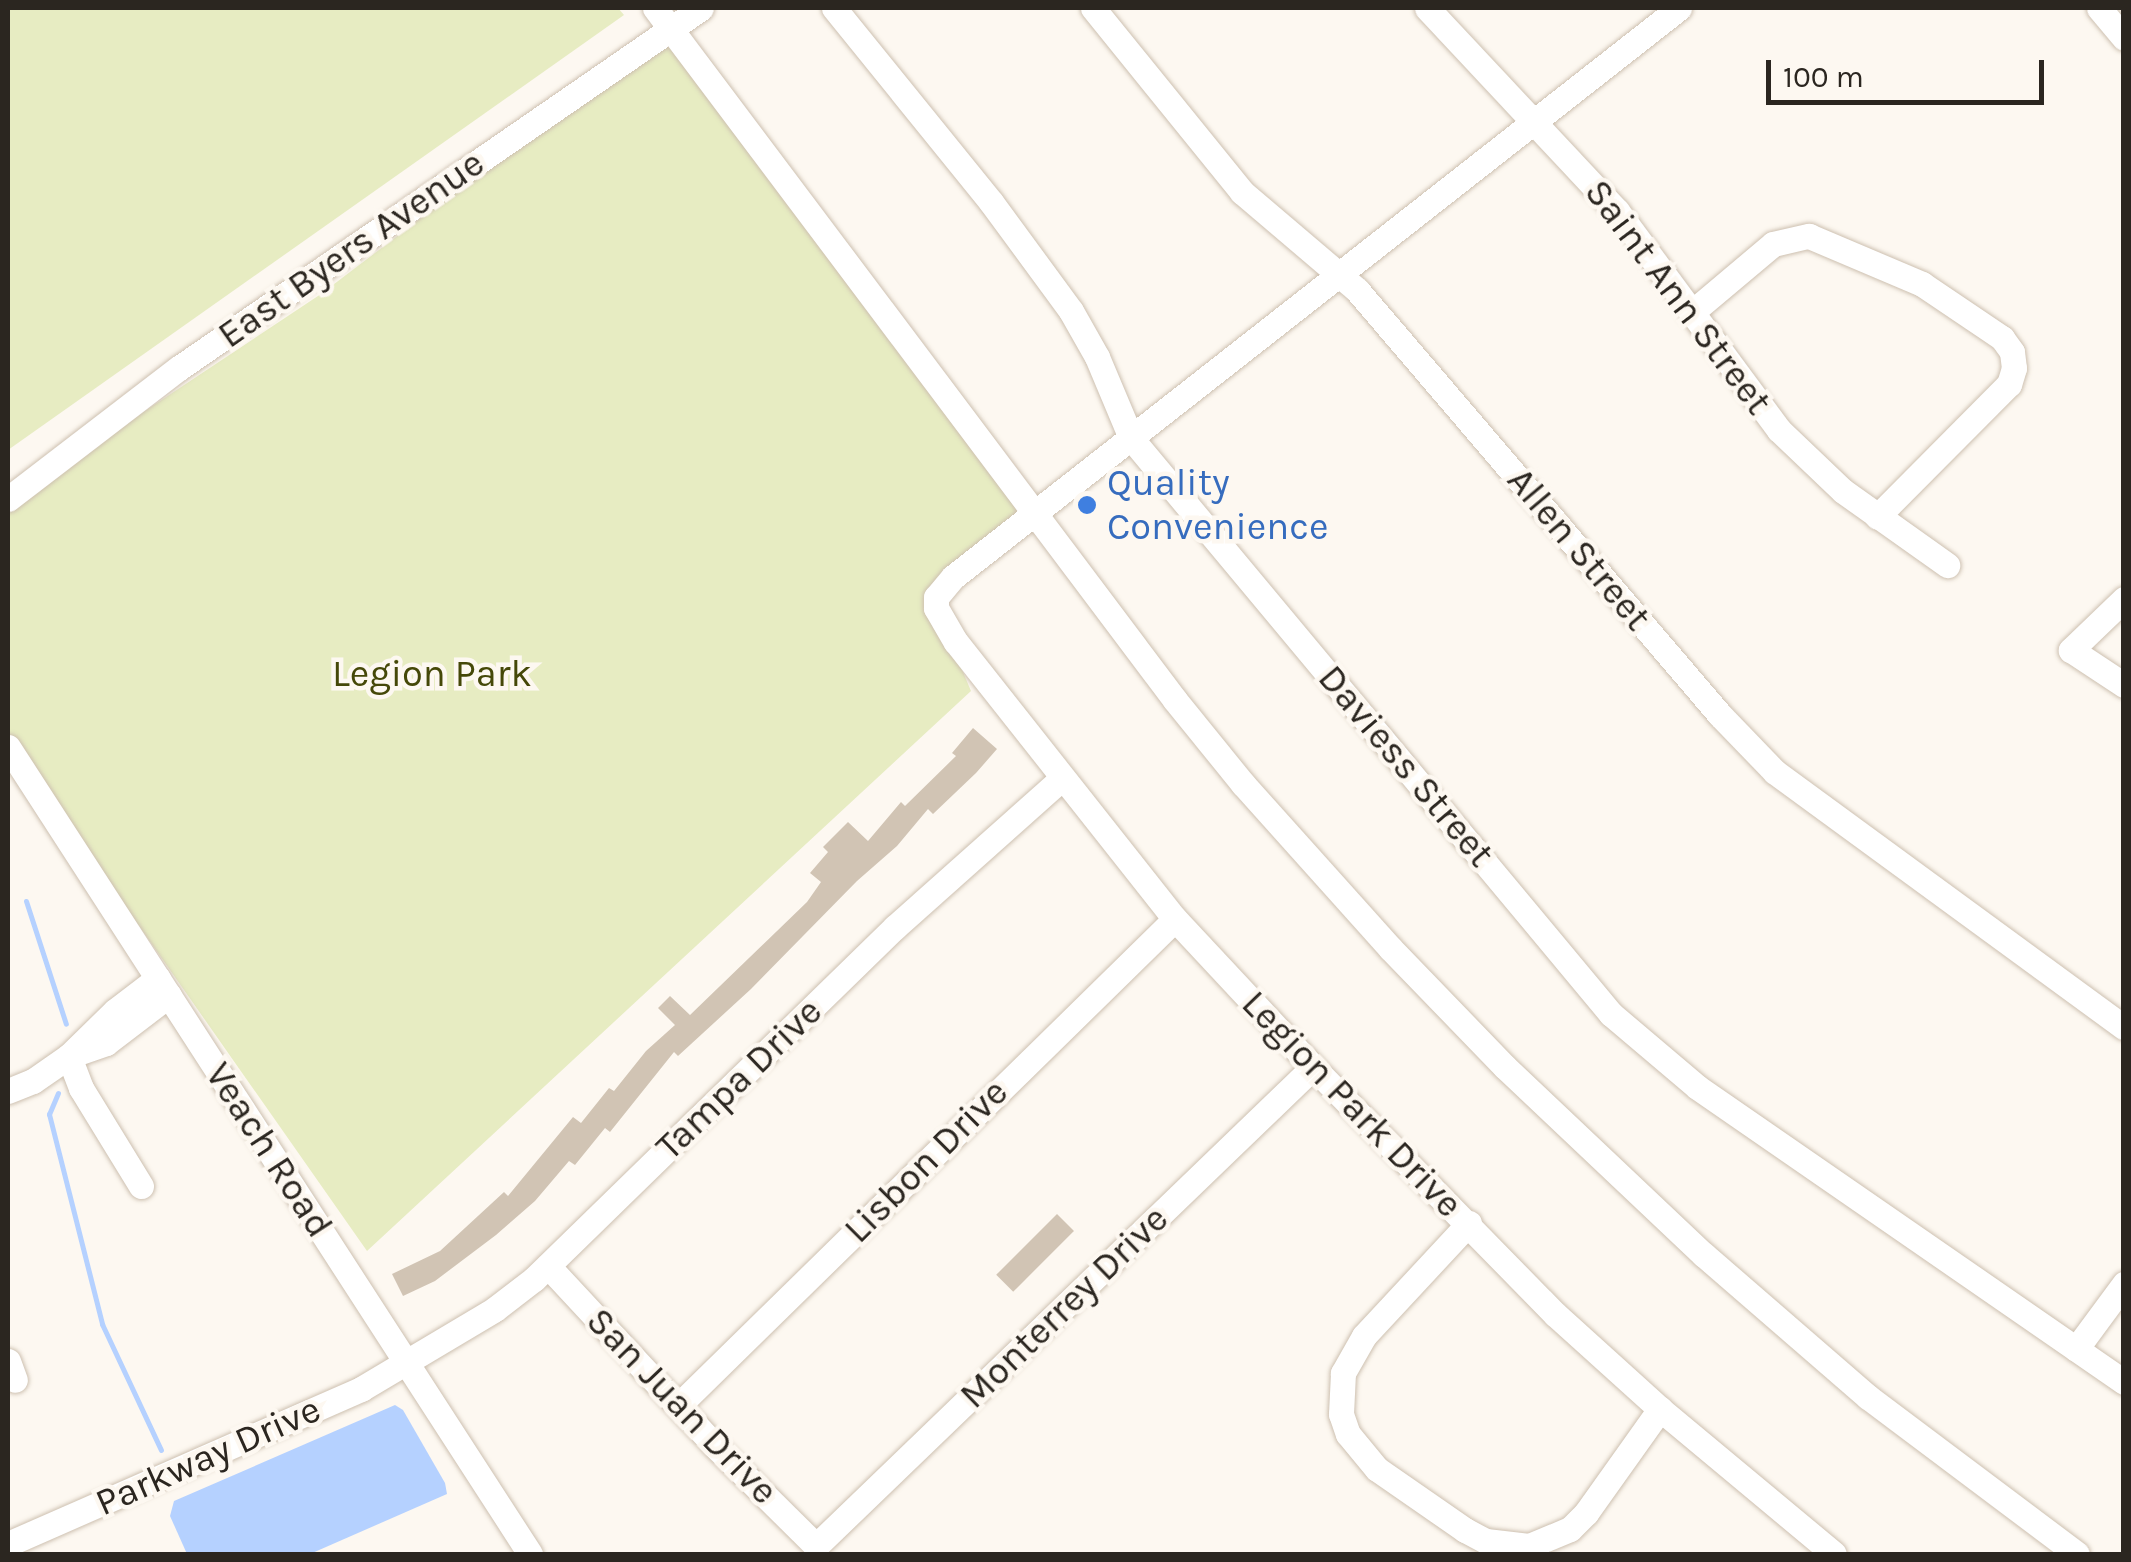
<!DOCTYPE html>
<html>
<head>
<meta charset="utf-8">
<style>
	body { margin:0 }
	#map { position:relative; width:2131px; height:1562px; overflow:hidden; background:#fdf8f1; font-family:Karla,sans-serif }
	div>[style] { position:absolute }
	.green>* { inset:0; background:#e7ecc2 }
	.water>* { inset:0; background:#b5d1ff }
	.stream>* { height:5px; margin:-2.5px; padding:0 2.5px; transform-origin:2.5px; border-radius:2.5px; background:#b5d1ff }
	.building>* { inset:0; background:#d1c4b4; transform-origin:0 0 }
	.roads { filter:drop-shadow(0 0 2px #cdc0b0) drop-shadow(0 0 2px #cdc0b0) }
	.minor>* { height:25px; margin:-12.5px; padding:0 12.5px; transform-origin:12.5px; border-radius:12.5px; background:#fff }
	.dots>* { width:28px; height:28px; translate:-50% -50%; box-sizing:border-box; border:5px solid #fdf8f1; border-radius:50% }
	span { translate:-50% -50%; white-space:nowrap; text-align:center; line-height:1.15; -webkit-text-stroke:9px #fdf8f1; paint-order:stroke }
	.street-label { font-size:38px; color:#2b2620 }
	.shop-label { font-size:38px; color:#366cbe }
	.left { translate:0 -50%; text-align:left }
	.park-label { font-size:38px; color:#454808 }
	.frame { position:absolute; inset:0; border:10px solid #2b2620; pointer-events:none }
	.scale { position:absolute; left:1766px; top:60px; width:278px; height:45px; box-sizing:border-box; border:5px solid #2b2620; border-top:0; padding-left:12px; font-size:30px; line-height:35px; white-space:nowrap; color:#2b2620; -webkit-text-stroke:8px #fdf8f1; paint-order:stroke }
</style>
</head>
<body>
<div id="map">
	<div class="green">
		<i style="clip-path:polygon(8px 8px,618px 8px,624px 15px,8px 450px)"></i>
		<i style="clip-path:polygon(671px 28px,1037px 514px,936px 608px,971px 691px,367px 1251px,8px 739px,8px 502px,321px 294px)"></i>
	</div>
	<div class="water">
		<i style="clip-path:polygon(395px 1405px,403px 1410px,445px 1483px,447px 1494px,310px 1554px,187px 1554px,170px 1516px,174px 1501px)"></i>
	</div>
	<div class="stream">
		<i style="left:26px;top:901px;width:129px;rotate:72deg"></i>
		<i style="left:58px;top:1093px;width:23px;rotate:113deg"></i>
		<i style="left:49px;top:1114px;width:217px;rotate:75.8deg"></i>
		<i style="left:102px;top:1324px;width:139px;rotate:64.9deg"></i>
	</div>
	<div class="building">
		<i style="clip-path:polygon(973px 728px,997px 749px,976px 773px,933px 814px,928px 809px,897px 846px,857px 881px,751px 989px,678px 1056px,674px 1052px,610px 1132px,605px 1128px,575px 1165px,569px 1161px,535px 1201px,496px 1235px,435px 1281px,403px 1296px,392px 1274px,440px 1251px,504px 1192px,508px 1196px,573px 1117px,581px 1123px,609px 1088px,614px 1091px,646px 1051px,675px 1025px,658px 1008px,670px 996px,690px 1015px,807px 902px,821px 882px,810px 873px,828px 852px,823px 847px,848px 822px,868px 841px,901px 802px,905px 806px,956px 756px,952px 753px)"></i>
		<i style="left:1057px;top:1214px;width:24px;height:86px;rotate:45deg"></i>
	</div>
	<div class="roads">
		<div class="minor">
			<i style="left:655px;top:8px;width:866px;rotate:53.08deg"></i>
			<i style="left:1175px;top:700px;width:108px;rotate:51deg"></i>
			<i style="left:1243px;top:784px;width:220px;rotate:48.1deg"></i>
			<i style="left:1390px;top:948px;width:165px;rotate:46deg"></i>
			<i style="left:1505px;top:1067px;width:274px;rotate:43.4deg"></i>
			<i style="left:1704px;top:1255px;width:217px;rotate:40.9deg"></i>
			<i style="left:1868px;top:1397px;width:261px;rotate:36.9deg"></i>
			<i style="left:834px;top:8px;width:250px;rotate:51deg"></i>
			<i style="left:991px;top:202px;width:135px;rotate:53.7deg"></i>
			<i style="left:1071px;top:311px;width:53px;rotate:60.5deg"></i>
			<i style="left:1097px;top:357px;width:88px;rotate:67.2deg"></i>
			<i style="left:1131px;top:438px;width:750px;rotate:50.19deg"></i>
			<i style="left:1611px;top:1014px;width:113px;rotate:40.3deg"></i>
			<i style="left:1697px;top:1087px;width:519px;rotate:34.64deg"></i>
			<i style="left:1093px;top:8px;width:237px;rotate:51deg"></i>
			<i style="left:1242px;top:192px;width:151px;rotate:40.4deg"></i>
			<i style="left:1357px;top:290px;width:559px;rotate:49.5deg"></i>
			<i style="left:1720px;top:715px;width:79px;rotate:46deg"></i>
			<i style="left:1775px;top:772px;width:432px;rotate:36.2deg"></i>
			<i style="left:1427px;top:8px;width:278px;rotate:46.9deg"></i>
			<i style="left:1617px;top:211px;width:272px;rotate:53.5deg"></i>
			<i style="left:1779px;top:430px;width:88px;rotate:43.6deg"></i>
			<i style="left:1843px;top:491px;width:128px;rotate:35.4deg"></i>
			<i style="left:1679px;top:8px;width:922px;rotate:141.91deg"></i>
			<i style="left:953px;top:577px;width:26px;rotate:130deg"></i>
			<i style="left:936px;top:597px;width:11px;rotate:90deg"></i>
			<i style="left:936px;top:608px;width:39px;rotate:60deg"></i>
			<i style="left:956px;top:642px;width:353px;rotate:51.7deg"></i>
			<i style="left:1175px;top:919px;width:202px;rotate:47deg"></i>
			<i style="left:1313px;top:1067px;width:347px;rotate:45.6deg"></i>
			<i style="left:1556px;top:1315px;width:140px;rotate:42.1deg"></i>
			<i style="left:1660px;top:1409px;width:226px;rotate:39.8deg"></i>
			<i style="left:2099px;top:8px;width:39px;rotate:50deg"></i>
			<i style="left:1691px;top:313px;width:107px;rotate:-40.1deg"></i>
			<i style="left:1773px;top:244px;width:37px;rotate:-13deg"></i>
			<i style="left:1809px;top:236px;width:123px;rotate:23deg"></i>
			<i style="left:1922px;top:284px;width:97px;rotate:34deg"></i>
			<i style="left:2002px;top:338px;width:17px;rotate:54deg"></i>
			<i style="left:2012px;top:352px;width:16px;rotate:83deg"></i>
			<i style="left:2014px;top:368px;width:17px;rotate:107deg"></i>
			<i style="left:2009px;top:384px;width:187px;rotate:134.8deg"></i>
			<i style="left:8px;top:499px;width:215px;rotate:-37.5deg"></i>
			<i style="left:179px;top:368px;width:634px;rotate:-34.59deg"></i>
			<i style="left:2124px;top:599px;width:74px;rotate:136.1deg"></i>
			<i style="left:2071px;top:650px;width:64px;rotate:33.4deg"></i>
			<i style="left:8px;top:747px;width:961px;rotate:57.1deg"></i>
			<i style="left:8px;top:1091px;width:27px;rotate:-22deg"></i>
			<i style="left:33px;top:1081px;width:44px;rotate:-34.8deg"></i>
			<i style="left:69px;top:1056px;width:64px;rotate:-44.4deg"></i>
			<i style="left:115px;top:1011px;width:54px;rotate:-37.5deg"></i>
			<i style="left:141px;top:1186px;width:115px;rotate:-121.5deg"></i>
			<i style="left:81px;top:1088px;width:34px;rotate:-111deg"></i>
			<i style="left:69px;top:1056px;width:39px;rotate:-19deg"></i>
			<i style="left:106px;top:1043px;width:79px;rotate:-37.3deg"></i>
			<i style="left:1469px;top:1223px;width:154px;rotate:132.9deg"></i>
			<i style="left:1364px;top:1336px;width:43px;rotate:119.6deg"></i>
			<i style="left:1343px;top:1373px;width:41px;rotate:92.8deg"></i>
			<i style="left:1341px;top:1414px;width:21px;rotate:71deg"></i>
			<i style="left:1348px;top:1434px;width:45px;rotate:50.4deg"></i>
			<i style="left:1377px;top:1469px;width:107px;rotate:34.7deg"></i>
			<i style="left:1465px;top:1530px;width:24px;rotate:28deg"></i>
			<i style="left:1486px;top:1541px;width:43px;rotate:6.6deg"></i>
			<i style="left:1529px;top:1546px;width:44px;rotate:-22.5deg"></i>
			<i style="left:1570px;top:1529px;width:23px;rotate:-45deg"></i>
			<i style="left:1586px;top:1513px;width:128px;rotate:-54.6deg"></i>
			<i style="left:548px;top:1266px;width:246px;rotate:47.1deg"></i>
			<i style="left:715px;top:1446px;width:142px;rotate:44.7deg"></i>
			<i style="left:816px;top:1546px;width:690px;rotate:-43.94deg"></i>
			<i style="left:2076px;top:1349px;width:81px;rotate:-53.6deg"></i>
			<i style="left:8px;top:1361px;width:20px;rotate:70deg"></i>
			<i style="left:679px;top:1405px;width:694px;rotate:-44.42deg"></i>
			<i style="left:8px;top:1544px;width:386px;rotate:-23.7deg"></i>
			<i style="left:361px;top:1389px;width:156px;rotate:-30.8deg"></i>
			<i style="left:495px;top:1309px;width:49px;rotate:-37.6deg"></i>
			<i style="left:534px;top:1279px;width:504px;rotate:-44.28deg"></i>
			<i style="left:895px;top:927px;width:222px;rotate:-41.7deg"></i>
		</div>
	</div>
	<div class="dots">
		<i style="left:1087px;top:505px;background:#3f7fe0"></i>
	</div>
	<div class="street-label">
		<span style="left:351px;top:249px;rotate:-35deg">East Byers Avenue</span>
		<span style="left:1678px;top:297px;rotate:53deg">Saint Ann Street</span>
		<span style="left:1579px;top:549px;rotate:50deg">Allen Street</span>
		<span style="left:1406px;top:766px;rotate:50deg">Daviess Street</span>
		<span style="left:739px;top:1079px;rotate:-44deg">Tampa Drive</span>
		<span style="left:1352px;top:1104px;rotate:46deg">Legion Park Drive</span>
		<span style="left:269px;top:1150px;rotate:57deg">Veach Road</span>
		<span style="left:926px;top:1161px;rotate:-45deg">Lisbon Drive</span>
		<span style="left:1064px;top:1307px;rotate:-44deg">Monterrey Drive</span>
		<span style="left:682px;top:1406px;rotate:46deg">San Juan Drive</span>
		<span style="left:208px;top:1456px;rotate:-24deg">Parkway Drive</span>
	</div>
	<div class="shop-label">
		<span class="left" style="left:1107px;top:505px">Quality<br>Convenience</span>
	</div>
	<div class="park-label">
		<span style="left:432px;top:674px">Legion Park</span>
	</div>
	<div class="frame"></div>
	<div class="scale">100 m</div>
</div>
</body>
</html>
